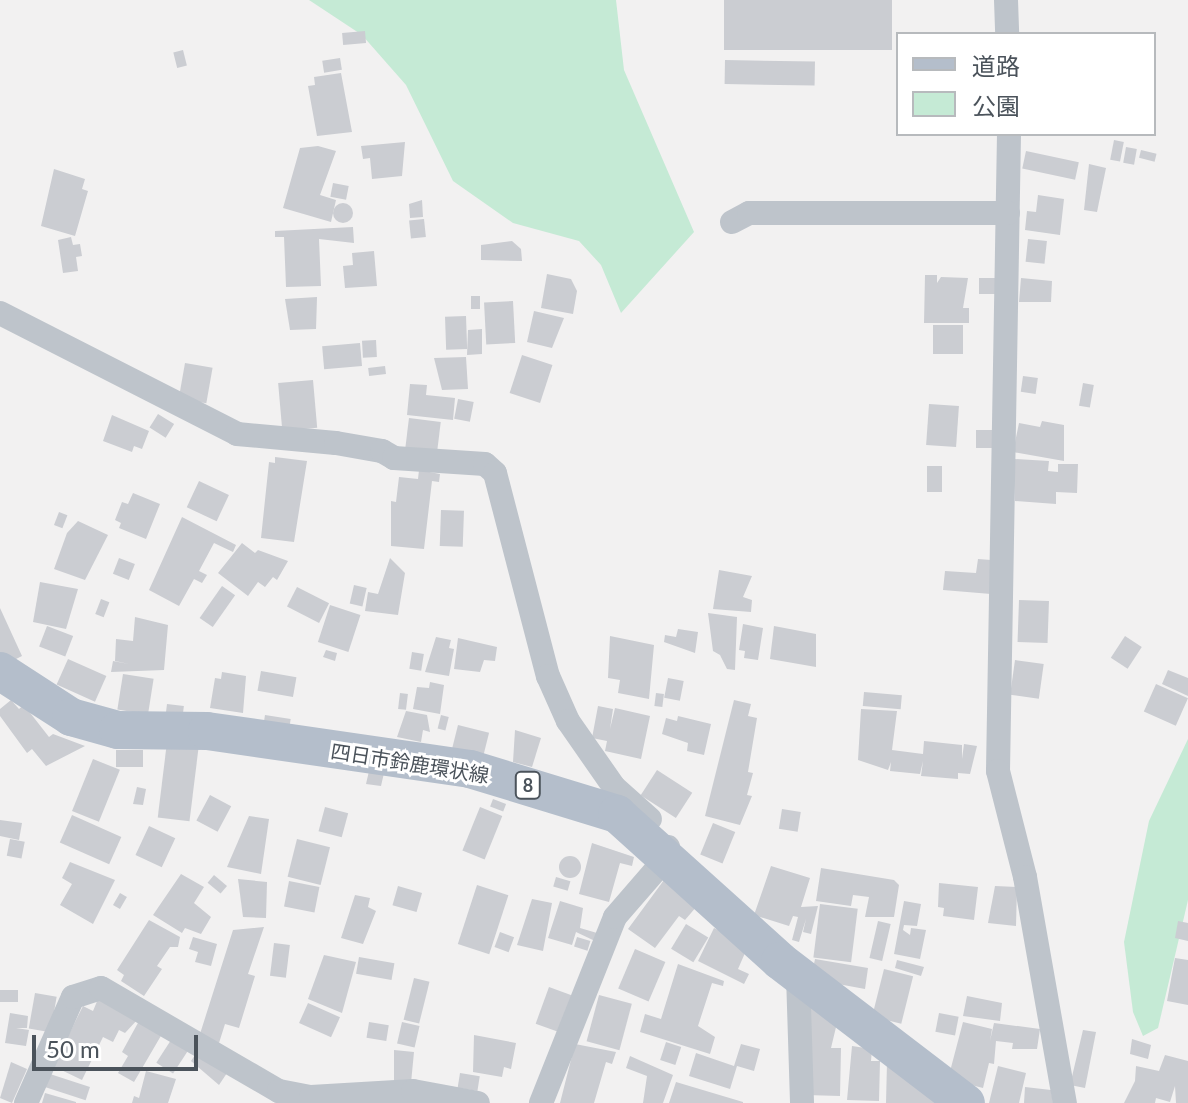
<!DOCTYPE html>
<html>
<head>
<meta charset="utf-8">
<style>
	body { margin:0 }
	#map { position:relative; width:1188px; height:1103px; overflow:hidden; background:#f2f1f1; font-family:Lato,"Noto Sans JP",sans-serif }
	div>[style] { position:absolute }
	.green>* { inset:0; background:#c5ead5 }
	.building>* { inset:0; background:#cbcdd2; transform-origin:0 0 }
	.round { border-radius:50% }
	.minor>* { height:24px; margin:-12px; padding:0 12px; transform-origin:12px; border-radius:12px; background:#bec4cb }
	.primary>* { height:38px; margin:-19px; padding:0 19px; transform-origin:19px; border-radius:19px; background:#b4becb }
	span { translate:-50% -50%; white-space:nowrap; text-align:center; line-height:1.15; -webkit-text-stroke:6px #fff; paint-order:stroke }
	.shield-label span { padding:2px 6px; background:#fff; border:2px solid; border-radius:6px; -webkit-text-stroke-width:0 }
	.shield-label { font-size:18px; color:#4b535b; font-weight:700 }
	.street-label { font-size:20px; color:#4b535b }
	.legend { position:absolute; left:896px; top:32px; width:260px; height:104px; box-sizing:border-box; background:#fff; border:2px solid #b7babd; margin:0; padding:10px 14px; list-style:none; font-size:24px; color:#4b535b }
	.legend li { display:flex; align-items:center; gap:16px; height:40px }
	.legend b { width:40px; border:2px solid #b7babd }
	.scale { position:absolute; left:32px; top:1035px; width:166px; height:36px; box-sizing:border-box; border:4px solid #4b535b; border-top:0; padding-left:10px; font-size:24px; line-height:28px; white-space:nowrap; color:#4b535b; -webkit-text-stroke:6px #fff; paint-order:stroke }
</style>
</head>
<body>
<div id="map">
	<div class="green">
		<i style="clip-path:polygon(309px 0,616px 0,624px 70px,694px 232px,621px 313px,601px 265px,579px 241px,513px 223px,453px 181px,406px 85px,362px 35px)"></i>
		<i style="clip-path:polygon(1188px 739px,1188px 900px,1158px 1028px,1143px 1036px,1133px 1012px,1124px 942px,1149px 821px)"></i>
	</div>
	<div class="building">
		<i style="left:724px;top:0;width:168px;height:50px"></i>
		<i style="left:365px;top:31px;width:12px;height:23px;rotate:85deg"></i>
		<i style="left:183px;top:50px;width:16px;height:10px;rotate:76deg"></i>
		<i style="left:340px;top:58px;width:12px;height:18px;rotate:81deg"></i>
		<i style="left:725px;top:60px;width:90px;height:24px;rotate:1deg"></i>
		<i style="clip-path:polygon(341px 73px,352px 132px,317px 136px,308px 86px,315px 85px,314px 77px)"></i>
		<i style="left:1114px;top:140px;width:10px;height:20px;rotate:11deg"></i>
		<i style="clip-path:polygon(405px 142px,402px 176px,372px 179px,370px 158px,363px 159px,361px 146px)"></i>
		<i style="clip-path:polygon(318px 146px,336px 151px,320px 195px,336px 200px,331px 222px,283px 208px,300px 148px)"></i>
		<i style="left:1126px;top:147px;width:11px;height:16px;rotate:10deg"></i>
		<i style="left:1141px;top:150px;width:16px;height:8px;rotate:14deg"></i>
		<i style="left:1026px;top:151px;width:54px;height:18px;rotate:12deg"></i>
		<i style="clip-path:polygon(1089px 164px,1106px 168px,1097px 212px,1084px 210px)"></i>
		<i style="clip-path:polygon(54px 169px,85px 179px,82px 189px,88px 191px,75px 236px,41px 226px)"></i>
		<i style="left:333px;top:183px;width:16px;height:14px;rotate:11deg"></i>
		<i style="clip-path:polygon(1038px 195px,1064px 199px,1060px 235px,1025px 230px,1027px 211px,1036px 212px)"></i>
		<i style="clip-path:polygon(422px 200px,423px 217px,410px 218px,409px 204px)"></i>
		<i class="round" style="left:333px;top:203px;width:20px;height:20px"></i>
		<i style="left:424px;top:219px;width:18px;height:15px;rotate:84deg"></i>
		<i style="clip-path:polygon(353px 227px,354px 243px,319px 239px,321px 286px,286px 287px,284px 237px,275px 237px,275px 231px)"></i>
		<i style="clip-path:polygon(71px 237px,73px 245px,80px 244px,82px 256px,76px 257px,78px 271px,63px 273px,58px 240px)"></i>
		<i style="left:1028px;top:239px;width:19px;height:23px;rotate:6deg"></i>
		<i style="clip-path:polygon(512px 241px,521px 249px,522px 261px,481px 260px,481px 245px)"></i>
		<i style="clip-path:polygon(374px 251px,377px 286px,345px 288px,343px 266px,353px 265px,352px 253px)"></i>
		<i style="clip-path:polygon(547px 274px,571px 279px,577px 291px,573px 314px,541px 308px)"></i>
		<i style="clip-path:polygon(925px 275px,937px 275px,937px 283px,941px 277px,968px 278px,963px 308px,969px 308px,969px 323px,924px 323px)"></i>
		<i style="left:979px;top:278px;width:17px;height:16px"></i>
		<i style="clip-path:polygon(1021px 278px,1052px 281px,1051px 302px,1019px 302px)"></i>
		<i style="left:471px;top:296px;width:9px;height:13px"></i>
		<i style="clip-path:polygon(317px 297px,316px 329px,290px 330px,285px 299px)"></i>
		<i style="left:513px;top:301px;width:42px;height:29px;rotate:87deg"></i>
		<i style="clip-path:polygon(534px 311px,564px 318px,552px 348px,527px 342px)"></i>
		<i style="left:466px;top:316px;width:33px;height:21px;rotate:88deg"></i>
		<i style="left:933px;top:325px;width:30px;height:29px"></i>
		<i style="clip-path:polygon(482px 329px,482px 354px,467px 355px,468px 330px)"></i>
		<i style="left:376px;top:340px;width:17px;height:14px;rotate:87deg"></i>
		<i style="left:360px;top:343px;width:23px;height:38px;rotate:85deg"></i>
		<i style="left:522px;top:355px;width:32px;height:40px;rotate:18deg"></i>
		<i style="clip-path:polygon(466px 357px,468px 389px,442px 390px,434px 358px)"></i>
		<i style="left:185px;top:363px;width:28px;height:36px;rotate:10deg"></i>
		<i style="left:385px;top:366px;width:8px;height:17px;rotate:83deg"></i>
		<i style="left:1023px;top:376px;width:15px;height:16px;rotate:8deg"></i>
		<i style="left:313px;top:380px;width:48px;height:35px;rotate:85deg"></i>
		<i style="left:1083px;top:383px;width:11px;height:23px;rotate:10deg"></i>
		<i style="clip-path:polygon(410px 384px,427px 385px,426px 395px,455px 398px,453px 420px,407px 415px)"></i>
		<i style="left:458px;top:399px;width:16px;height:20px;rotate:11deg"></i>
		<i style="left:929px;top:404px;width:30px;height:41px;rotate:4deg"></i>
		<i style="left:158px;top:414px;width:19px;height:16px;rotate:32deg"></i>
		<i style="clip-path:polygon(112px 415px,149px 431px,142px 449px,134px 446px,132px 452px,103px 441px)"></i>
		<i style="left:409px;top:418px;width:32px;height:31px;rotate:7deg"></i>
		<i style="clip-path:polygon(1042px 421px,1064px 425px,1064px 461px,1013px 452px,1019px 423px,1040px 427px)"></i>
		<i style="left:976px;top:430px;width:18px;height:18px"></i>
		<i style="clip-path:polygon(275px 457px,307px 461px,294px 542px,261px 538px,269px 462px,275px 463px)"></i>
		<i style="clip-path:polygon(1014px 459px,1049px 461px,1048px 471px,1058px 472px,1058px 464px,1078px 464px,1077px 493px,1056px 492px,1056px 504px,1015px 501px)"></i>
		<i style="left:927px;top:466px;width:15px;height:26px"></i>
		<i style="clip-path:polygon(419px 470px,440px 474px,439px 482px,432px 481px,424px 549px,391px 546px,391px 501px,396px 502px,399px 477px,418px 479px)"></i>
		<i style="left:199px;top:481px;width:33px;height:29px;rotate:25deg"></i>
		<i style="clip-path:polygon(133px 493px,160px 504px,146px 539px,119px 528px,121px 523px,115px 520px,122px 502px,128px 504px)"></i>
		<i style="left:441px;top:510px;width:23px;height:36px;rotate:2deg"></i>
		<i style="left:59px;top:512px;width:9px;height:14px;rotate:21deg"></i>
		<i style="clip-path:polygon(182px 517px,236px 545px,233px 552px,214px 543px,199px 571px,207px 575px,202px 583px,194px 579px,179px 606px,149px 590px)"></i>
		<i style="clip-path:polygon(78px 521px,108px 535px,85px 580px,54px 569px,67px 533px)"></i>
		<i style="clip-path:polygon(242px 543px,255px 553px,258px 550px,288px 561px,277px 580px,273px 577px,265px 587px,258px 582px,248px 596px,218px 573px)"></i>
		<i style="left:119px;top:558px;width:17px;height:17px;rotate:21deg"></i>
		<i style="clip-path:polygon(390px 558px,405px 573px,398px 615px,365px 611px,368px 592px,378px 594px)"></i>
		<i style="clip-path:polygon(978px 559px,991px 560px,991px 594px,943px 590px,945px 571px,976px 573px)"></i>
		<i style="clip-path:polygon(719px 570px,752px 576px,743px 597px,752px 600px,751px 612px,713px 609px)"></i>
		<i style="clip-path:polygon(40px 582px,78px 589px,66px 629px,33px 622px)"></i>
		<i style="left:354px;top:585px;width:13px;height:19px;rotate:13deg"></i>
		<i style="left:222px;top:586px;width:16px;height:39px;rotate:35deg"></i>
		<i style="left:297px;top:587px;width:36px;height:22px;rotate:27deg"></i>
		<i style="left:101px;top:599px;width:9px;height:16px;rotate:21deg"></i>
		<i style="left:1019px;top:600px;width:30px;height:42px;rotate:2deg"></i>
		<i style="left:330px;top:605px;width:32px;height:39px;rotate:18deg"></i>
		<i style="clip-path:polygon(0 608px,22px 656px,10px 662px,0 654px)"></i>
		<i style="clip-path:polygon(708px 613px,737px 617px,735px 670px,727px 669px,720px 655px,713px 651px)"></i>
		<i style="clip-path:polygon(135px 617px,168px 625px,164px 670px,111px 672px,113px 661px,129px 664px,115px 661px,116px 639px,133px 641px)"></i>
		<i style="clip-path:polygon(743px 624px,763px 628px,758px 660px,744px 658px,745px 651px,739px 650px)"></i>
		<i style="left:47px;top:626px;width:28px;height:22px;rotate:21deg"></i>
		<i style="clip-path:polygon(774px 626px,816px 634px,816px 667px,770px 659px)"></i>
		<i style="clip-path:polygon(678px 629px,698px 632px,695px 653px,664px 642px,665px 635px,676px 637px)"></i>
		<i style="clip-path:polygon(610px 636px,654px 645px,649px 699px,618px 693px,620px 680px,608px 678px)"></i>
		<i style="left:1125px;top:636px;width:20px;height:26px;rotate:33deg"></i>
		<i style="clip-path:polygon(436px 637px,451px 640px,449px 648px,454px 649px,449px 676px,425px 672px)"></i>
		<i style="clip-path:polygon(458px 638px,497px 647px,495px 661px,484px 660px,480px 672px,454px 669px)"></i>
		<i style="clip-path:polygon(326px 650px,337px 653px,335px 661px,323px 657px)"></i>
		<i style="left:412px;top:652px;width:12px;height:17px;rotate:9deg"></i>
		<i style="left:68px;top:659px;width:42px;height:28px;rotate:24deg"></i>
		<i style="left:1015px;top:660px;width:29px;height:35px;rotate:8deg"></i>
		<i style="clip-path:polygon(1168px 670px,1188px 678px,1188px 696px,1162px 684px)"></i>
		<i style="left:261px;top:671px;width:36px;height:20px;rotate:10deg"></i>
		<i style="clip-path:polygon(222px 672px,246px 676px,243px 713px,210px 708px,215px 678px,221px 679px)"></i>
		<i style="left:123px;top:674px;width:31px;height:36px;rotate:9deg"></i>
		<i style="left:668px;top:678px;width:16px;height:20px;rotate:11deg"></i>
		<i style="clip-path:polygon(430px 682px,444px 685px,440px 714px,413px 709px,417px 687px,429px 688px)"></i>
		<i style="left:1156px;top:684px;width:35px;height:30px;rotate:24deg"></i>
		<i style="left:864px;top:692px;width:38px;height:14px;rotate:5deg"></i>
		<i style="left:400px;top:693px;width:8px;height:16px;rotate:7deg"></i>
		<i style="left:656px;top:693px;width:8px;height:13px;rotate:7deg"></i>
		<i style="clip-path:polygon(11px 700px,19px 709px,24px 705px,49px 737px,53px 734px,85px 746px,46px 766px,32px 749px,27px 753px,0 716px,0 709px)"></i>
		<i style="clip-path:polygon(734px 700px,751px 704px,748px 716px,757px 718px,748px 772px,753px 773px,747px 795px,752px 796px,740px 825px,705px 816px)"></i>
		<i style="left:167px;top:704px;width:17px;height:11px;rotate:7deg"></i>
		<i style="clip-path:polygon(598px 706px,613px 709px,610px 729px,615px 708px,650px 716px,641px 759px,605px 751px,607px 741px,592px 738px)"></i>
		<i style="clip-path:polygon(861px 709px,897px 711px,892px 750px,923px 754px,924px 741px,962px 745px,962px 759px,964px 744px,977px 746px,970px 774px,958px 773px,958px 779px,921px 776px,923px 761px,920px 774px,890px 771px,891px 762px,888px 770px,858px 760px)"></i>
		<i style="clip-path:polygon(406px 711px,427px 715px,430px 732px,423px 730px,421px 742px,397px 737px)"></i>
		<i style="left:265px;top:715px;width:26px;height:14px;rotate:9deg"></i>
		<i style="left:441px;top:715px;width:8px;height:14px;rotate:14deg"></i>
		<i style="clip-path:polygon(678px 716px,711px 724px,704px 755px,687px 751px,688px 743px,662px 734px,666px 718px,677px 721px)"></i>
		<i style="left:458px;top:725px;width:32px;height:29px;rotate:14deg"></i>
		<i style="clip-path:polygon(515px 730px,541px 738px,532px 767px,513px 762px)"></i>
		<i style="left:167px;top:742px;width:32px;height:76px;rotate:7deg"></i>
		<i style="left:116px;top:750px;width:27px;height:17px"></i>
		<i style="left:93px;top:759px;width:29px;height:56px;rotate:22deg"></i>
		<i style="left:657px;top:770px;width:42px;height:30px;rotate:33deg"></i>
		<i style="clip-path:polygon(369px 771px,384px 773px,381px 786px,366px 784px)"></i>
		<i style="clip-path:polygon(137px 787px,146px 789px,143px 805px,133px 804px)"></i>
		<i style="left:210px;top:795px;width:24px;height:29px;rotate:28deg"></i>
		<i style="left:493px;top:799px;width:14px;height:8px;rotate:21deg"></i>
		<i style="left:325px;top:807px;width:24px;height:25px;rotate:15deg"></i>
		<i style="left:480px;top:807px;width:24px;height:47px;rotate:22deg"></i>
		<i style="left:782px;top:809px;width:19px;height:20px;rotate:9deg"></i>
		<i style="left:72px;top:815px;width:54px;height:30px;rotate:24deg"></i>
		<i style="clip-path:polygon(249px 816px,269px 819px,261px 874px,227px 867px)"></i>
		<i style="clip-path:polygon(0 820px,22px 823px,19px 840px,0 836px)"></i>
		<i style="left:713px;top:823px;width:24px;height:34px;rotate:22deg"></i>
		<i style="left:149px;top:826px;width:29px;height:32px;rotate:25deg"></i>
		<i style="left:10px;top:839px;width:15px;height:17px;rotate:11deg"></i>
		<i style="left:297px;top:839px;width:34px;height:39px;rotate:14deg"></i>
		<i style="clip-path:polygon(592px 843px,634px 857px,632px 866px,620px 863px,609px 902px,579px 894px)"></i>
		<i class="round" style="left:559px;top:856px;width:22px;height:22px"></i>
		<i style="clip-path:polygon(70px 862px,115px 880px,93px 924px,60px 905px,72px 884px,62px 878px)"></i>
		<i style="clip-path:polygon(771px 866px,810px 878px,801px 907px,818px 906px,811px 934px,803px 932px,806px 919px,799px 942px,792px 940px,798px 917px,793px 916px,789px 926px,754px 915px)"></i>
		<i style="clip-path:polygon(821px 868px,894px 880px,899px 885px,894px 917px,865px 917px,869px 897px,853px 895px,851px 906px,816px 901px)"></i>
		<i style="clip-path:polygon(181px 874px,204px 887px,194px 903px,211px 917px,201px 934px,185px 928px,182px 933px,153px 915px)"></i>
		<i style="left:214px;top:875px;width:17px;height:10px;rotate:40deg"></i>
		<i style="left:556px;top:877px;width:15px;height:10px;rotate:16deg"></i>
		<i style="clip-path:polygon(238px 879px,267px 882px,266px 918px,243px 917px)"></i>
		<i style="clip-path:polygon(664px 880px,697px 906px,685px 920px,679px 916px,655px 948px,628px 929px)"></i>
		<i style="left:289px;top:881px;width:31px;height:26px;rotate:11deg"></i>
		<i style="clip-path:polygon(939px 883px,978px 887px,974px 920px,943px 916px,944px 908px,938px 907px)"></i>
		<i style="left:477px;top:885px;width:33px;height:62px;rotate:18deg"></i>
		<i style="left:398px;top:886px;width:25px;height:20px;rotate:16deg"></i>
		<i style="clip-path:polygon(995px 886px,1017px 887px,1016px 926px,988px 923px)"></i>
		<i style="left:120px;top:893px;width:8px;height:14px;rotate:30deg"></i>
		<i style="clip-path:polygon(355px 895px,370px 898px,368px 907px,376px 911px,363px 944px,341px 938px)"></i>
		<i style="clip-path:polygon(532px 899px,552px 903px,543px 951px,517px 945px)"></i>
		<i style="clip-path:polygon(560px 901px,583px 908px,580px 928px,597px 933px,595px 941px,576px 932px,572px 945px,548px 938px)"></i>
		<i style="clip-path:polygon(904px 901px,921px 904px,917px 926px,904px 925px,903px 930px,910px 935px,911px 928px,926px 930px,920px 959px,894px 954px)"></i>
		<i style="left:820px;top:904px;width:38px;height:54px;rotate:7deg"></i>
		<i style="clip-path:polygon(149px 920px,180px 937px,178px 947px,170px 947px,157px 966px,162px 969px,144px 996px,121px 981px,124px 975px,117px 970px)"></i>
		<i style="left:878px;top:921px;width:13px;height:38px;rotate:13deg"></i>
		<i style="clip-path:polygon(1178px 921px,1188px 923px,1188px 941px,1175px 938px)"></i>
		<i style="left:686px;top:924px;width:26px;height:29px;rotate:31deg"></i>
		<i style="clip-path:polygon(264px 927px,248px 974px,255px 976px,239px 1028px,225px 1024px,219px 1043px,199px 1037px,233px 930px)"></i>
		<i style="clip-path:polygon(714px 928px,743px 942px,745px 953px,738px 969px,749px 974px,744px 984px,698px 961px)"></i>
		<i style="left:500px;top:932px;width:15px;height:16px;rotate:20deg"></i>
		<i style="clip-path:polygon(193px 937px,217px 944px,211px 966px,195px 962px,198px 952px,189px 949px)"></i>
		<i style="left:577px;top:937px;width:14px;height:10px;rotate:17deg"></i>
		<i style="left:274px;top:943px;width:16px;height:33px;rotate:7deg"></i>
		<i style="left:635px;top:949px;width:33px;height:43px;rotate:23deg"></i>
		<i style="clip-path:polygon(324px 955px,356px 962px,342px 1013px,308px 999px)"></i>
		<i style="left:359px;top:957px;width:36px;height:17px;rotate:10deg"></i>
		<i style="clip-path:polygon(1175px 958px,1188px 960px,1188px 1005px,1167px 1001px)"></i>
		<i style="clip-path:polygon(815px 959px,868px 968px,865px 989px,822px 981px,812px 974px)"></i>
		<i style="clip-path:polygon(897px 960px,924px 967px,921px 976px,895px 968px)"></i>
		<i style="clip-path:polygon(678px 964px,724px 981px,723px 986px,712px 983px,698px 1026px,715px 1037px,710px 1054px,640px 1032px,645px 1014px,661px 1019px)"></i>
		<i style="left:884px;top:969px;width:30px;height:49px;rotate:14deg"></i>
		<i style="left:414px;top:978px;width:16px;height:43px;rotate:14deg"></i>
		<i style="left:549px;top:987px;width:29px;height:39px;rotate:20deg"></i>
		<i style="left:0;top:990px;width:18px;height:12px"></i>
		<i style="left:35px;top:993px;width:22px;height:36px;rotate:10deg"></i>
		<i style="left:599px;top:995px;width:34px;height:48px;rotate:15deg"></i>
		<i style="clip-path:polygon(802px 996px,837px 1023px,831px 1048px,841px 1048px,840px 1096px,806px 1095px)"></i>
		<i style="clip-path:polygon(967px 996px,1002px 1003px,1000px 1021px,963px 1016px)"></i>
		<i style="clip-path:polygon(98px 999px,138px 1019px,125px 1033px,119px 1030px,113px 1042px,103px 1037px,82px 1080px,53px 1066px,83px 1006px,93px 1011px)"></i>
		<i style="left:308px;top:1003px;width:35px;height:22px;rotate:24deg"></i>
		<i style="clip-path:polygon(10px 1013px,28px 1016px,27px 1028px,16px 1028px,29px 1030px,26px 1046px,5px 1043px)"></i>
		<i style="left:939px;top:1013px;width:20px;height:19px;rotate:11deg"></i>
		<i style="clip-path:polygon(139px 1021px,162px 1034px,134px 1082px,118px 1073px,128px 1056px,122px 1052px)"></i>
		<i style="left:369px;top:1022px;width:20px;height:16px;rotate:9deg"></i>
		<i style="left:402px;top:1022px;width:18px;height:22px;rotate:13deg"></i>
		<i style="clip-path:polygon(963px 1022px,992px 1029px,990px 1041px,994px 1023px,1040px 1029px,1037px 1049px,1012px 1049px,1013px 1043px,996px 1041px,994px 1064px,989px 1063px,983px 1088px,948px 1079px)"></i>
		<i style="clip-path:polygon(1083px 1030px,1096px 1032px,1085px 1088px,1070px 1085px)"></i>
		<i style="clip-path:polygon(474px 1035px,516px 1043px,511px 1069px,504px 1067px,502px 1077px,473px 1072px)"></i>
		<i style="clip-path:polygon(1132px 1039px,1151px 1045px,1148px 1059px,1130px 1054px)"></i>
		<i style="left:171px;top:1040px;width:20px;height:27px;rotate:33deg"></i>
		<i style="left:666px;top:1042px;width:16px;height:19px;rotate:18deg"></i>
		<i style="clip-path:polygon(575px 1044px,616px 1052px,612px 1064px,606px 1062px,594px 1103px,560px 1103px)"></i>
		<i style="clip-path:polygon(741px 1044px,760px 1049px,754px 1071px,737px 1066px,730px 1089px,689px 1076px,696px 1053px,734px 1066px)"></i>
		<i style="clip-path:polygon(852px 1046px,872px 1049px,871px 1061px,880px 1061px,879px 1101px,847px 1100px)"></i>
		<i style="clip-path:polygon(394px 1050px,414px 1052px,411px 1083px,394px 1083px)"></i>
		<i style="clip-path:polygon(197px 1052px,227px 1073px,219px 1085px,191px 1061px)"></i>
		<i style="clip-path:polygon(1165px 1055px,1188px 1061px,1188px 1103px,1176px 1103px,1175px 1086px,1170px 1102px,1156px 1098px,1155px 1103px,1124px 1103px,1135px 1081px,1136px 1066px,1159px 1071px)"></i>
		<i style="clip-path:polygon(630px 1056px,673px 1075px,663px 1103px,643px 1103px,647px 1076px,626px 1068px)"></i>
		<i style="clip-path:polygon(11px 1062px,27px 1069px,12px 1103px,0 1098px)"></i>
		<i style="clip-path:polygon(887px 1063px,942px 1103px,886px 1103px)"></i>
		<i style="clip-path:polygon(998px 1066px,1026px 1073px,1019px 1103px,989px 1103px)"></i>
		<i style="clip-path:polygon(146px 1071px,176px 1079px,168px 1103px,132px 1103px,134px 1096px,139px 1098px)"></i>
		<i style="left:460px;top:1073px;width:20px;height:15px;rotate:9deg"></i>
		<i style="left:50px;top:1074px;width:42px;height:14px;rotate:18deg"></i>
		<i style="clip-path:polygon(676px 1082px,743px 1102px,743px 1103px,669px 1103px)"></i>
		<i style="clip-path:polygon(1025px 1087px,1051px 1090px,1053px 1103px,1024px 1103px)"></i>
		<i style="clip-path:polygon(45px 1093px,76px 1102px,76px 1103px,42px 1103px)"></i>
	</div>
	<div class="minor">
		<i style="left:1006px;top:0;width:34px;rotate:88deg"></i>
		<i style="left:1009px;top:134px;width:637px;rotate:90.99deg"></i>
		<i style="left:998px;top:771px;width:109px;rotate:75.7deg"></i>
		<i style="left:1025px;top:877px;width:230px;rotate:80deg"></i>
		<i style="left:732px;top:222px;width:19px;rotate:-28deg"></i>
		<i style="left:749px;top:213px;width:259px"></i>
		<i style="left:0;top:313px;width:266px;rotate:27deg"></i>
		<i style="left:237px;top:434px;width:99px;rotate:5.2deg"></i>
		<i style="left:336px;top:443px;width:47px;rotate:9.9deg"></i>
		<i style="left:382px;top:451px;width:14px;rotate:30deg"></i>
		<i style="left:394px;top:458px;width:91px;rotate:3.8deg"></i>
		<i style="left:485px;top:464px;width:13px;rotate:42deg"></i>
		<i style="left:495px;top:473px;width:210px;rotate:75.4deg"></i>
		<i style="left:548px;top:676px;width:49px;rotate:66deg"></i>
		<i style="left:568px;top:721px;width:80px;rotate:55.1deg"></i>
		<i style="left:614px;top:787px;width:48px;rotate:41.6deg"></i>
		<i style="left:798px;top:975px;width:128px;rotate:88.2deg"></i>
		<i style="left:26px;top:1103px;width:116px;rotate:-66.1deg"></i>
		<i style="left:73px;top:997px;width:29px;rotate:-18deg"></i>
		<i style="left:101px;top:988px;width:206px;rotate:30.1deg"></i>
		<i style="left:279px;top:1091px;width:33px;rotate:11deg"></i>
		<i style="left:311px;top:1097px;width:102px;rotate:-3.4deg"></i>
		<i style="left:413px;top:1091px;width:66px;rotate:10.5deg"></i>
		<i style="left:541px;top:1103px;width:200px;rotate:-68.3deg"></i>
		<i style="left:615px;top:917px;width:79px;rotate:-49.1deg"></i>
		<i style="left:667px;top:857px;width:10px;rotate:-84deg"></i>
	</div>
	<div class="primary">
		<i style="left:0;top:671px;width:85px;rotate:32.9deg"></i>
		<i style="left:71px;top:717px;width:49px;rotate:15.5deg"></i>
		<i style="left:118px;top:730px;width:89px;rotate:0.6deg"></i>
		<i style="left:207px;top:731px;width:266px;rotate:8.2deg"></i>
		<i style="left:470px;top:769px;width:154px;rotate:17deg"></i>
		<i style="left:617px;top:814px;width:219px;rotate:42deg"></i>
		<i style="left:780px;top:961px;width:234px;rotate:37.4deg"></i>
	</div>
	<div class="shield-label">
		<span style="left:528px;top:785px">8</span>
	</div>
	<div class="street-label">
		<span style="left:410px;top:763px;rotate:9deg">四日市鈴鹿環状線</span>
	</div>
	<ul class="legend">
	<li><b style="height:10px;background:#b4becb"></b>道路</li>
	<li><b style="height:22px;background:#c5ead5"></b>公園</li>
	</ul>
	<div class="scale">50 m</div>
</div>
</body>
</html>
